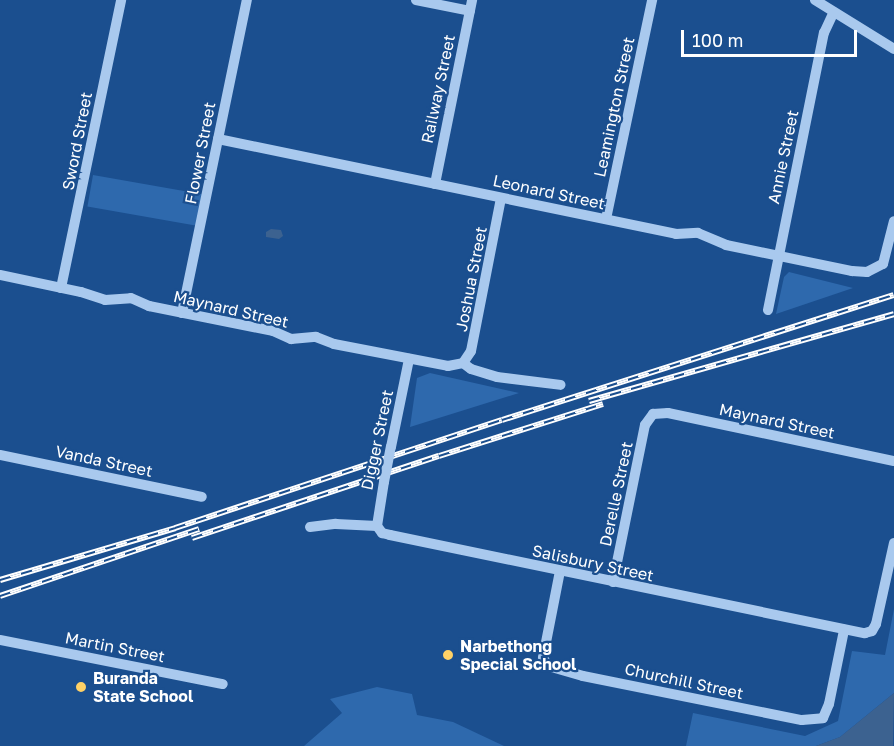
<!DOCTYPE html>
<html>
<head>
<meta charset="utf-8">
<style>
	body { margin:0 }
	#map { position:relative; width:894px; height:746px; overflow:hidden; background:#1b4f8f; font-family:"Golos Text",sans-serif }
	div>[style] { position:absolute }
	.green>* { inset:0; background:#2e69ad; transform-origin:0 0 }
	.water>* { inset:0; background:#3c6290 }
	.minor>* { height:10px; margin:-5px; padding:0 5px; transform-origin:5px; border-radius:5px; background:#a9c9ee }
	.rail>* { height:6px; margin-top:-3px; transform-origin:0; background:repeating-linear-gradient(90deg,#1b4f8f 0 11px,#fff 0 22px); box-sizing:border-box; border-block:2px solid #fff }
	.minor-bridge>* { height:10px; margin:-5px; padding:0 5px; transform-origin:5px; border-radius:5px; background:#a9c9ee }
	.dots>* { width:16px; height:16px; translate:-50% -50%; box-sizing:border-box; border:3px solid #1b4f8f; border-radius:50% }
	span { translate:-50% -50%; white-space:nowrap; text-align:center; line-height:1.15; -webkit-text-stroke:4.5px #1b4f8f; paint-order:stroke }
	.street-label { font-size:16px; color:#fff }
	.poi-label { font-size:16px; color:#fff; font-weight:700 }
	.left { translate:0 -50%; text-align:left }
	.scale { position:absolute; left:681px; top:30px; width:176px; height:27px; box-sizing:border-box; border:3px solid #fff; border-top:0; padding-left:8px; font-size:18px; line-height:21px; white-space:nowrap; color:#fff; -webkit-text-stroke:4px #1b4f8f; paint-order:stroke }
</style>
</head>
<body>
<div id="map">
	<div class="green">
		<i style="left:93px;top:175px;width:111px;height:32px;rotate:10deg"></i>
		<i style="clip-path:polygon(789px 272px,853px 288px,776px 314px,784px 277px)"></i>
		<i style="clip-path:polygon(430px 373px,519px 393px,410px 427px,417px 378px)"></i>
		<i style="clip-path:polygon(894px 609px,894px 693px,840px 737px,816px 746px,686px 746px,693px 713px,805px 736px,838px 721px,852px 651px,885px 655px)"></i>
		<i style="clip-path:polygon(377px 687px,412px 694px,417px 715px,453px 722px,504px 746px,304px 746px,342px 713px,330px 699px)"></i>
	</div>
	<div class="water">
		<i style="clip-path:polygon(271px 229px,281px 230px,283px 236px,279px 239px,266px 237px,266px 232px)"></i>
		<i style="clip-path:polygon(894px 693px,893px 746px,816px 746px,840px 737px)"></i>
	</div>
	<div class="minor">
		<i style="left:416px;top:0;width:55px;rotate:11.5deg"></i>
		<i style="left:815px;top:0;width:93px;rotate:31.8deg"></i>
		<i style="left:218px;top:139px;width:468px;rotate:11.7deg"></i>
		<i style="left:676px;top:234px;width:22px;rotate:-3deg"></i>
		<i style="left:698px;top:233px;width:30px;rotate:23deg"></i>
		<i style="left:726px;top:245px;width:129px;rotate:11.7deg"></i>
		<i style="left:852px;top:271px;width:15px;rotate:4deg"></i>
		<i style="left:867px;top:272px;width:18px;rotate:-27deg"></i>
		<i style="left:883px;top:264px;width:44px;rotate:-75.7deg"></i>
		<i style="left:435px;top:184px;width:188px;rotate:-78.6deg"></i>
		<i style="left:606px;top:219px;width:224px;rotate:-78.1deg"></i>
		<i style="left:0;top:275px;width:83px;rotate:11.9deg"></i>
		<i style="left:81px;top:292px;width:25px;rotate:18deg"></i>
		<i style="left:105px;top:300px;width:26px;rotate:-4deg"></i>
		<i style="left:131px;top:298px;width:20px;rotate:24deg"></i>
		<i style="left:149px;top:306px;width:126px;rotate:11.4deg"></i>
		<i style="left:273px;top:331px;width:20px;rotate:24deg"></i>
		<i style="left:291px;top:339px;width:25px;rotate:-5deg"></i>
		<i style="left:316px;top:337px;width:19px;rotate:21deg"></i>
		<i style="left:334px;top:344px;width:116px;rotate:10.9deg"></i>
		<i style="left:448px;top:366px;width:15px;rotate:-11deg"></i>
		<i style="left:463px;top:363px;width:10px;rotate:37deg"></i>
		<i style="left:471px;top:369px;width:27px;rotate:17deg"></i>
		<i style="left:497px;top:377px;width:64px;rotate:7.1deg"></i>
		<i style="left:61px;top:288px;width:294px;rotate:-78.2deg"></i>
		<i style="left:768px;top:310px;width:283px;rotate:-78.6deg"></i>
		<i style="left:824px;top:33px;width:23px;rotate:-65deg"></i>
		<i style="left:182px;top:313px;width:320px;rotate:-78.3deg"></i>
		<i style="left:463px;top:363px;width:14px;rotate:-56deg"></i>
		<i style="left:471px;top:351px;width:156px;rotate:-78.9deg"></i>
		<i style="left:391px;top:447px;width:90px;rotate:-78.4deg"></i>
		<i style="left:0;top:455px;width:206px;rotate:11.7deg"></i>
		<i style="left:377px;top:526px;width:45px;rotate:-81deg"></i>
		<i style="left:310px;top:527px;width:26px;rotate:-7deg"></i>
		<i style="left:336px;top:524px;width:41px;rotate:2.8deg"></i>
		<i style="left:377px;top:526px;width:9px;rotate:54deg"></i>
		<i style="left:382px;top:533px;width:8px;rotate:14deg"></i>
		<i style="left:390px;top:535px;width:485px;rotate:11.7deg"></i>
		<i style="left:865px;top:633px;width:7px;rotate:-16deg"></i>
		<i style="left:872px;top:631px;width:8px;rotate:-60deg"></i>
		<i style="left:876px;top:624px;width:83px;rotate:-77.5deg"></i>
		<i style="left:560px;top:571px;width:89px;rotate:101.1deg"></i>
		<i style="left:543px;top:658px;width:9px;rotate:58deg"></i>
		<i style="left:548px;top:666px;width:36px;rotate:16deg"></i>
		<i style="left:583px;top:676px;width:223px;rotate:11.4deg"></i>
		<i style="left:802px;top:720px;width:21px;rotate:-5deg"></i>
		<i style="left:823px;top:718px;width:15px;rotate:-67deg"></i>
		<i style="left:829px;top:704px;width:76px;rotate:-78.5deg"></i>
		<i style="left:613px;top:582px;width:160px;rotate:-78.5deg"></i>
		<i style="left:645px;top:425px;width:14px;rotate:-54deg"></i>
		<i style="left:653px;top:414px;width:15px;rotate:-4deg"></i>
		<i style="left:668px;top:413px;width:231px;rotate:12deg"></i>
		<i style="left:0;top:640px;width:227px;rotate:11.2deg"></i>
	</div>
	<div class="rail">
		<i style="left:589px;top:401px;width:317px;rotate:-15.9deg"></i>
		<i style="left:192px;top:538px;width:260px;rotate:-18.4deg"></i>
		<i style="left:439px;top:456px;width:172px;rotate:-17.6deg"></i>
		<i style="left:0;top:580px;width:183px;rotate:-16.5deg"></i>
		<i style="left:175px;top:528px;width:344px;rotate:-18.3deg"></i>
		<i style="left:502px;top:420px;width:411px;rotate:-17.7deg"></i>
		<i style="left:0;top:596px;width:210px;rotate:-18.6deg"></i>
	</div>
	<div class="minor-bridge">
		<i style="left:384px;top:482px;width:36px;rotate:-79deg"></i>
	</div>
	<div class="dots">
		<i style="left:448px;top:655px;background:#ffd166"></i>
		<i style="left:81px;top:687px;background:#ffd166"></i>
	</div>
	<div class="street-label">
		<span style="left:438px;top:89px;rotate:-78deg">Railway Street</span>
		<span style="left:614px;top:107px;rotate:-78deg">Leamington Street</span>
		<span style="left:77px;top:141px;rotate:-79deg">Sword Street</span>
		<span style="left:200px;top:153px;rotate:-79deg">Flower Street</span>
		<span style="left:783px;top:157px;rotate:-78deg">Annie Street</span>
		<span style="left:549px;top:192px;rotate:12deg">Leonard Street</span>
		<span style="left:471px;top:279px;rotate:-79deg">Joshua Street</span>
		<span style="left:231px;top:309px;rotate:13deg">Maynard Street</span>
		<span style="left:777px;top:421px;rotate:12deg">Maynard Street</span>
		<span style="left:377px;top:440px;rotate:-78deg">Digger Street</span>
		<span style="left:104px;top:461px;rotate:12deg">Vanda Street</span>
		<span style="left:616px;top:494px;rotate:-78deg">Derelle Street</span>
		<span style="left:593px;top:563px;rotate:12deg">Salisbury Street</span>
		<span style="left:115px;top:647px;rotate:11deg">Martin Street</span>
		<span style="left:684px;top:681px;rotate:12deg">Churchill Street</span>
	</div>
	<div class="poi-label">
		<span class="left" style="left:460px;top:655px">Narbethong<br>Special School</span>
		<span class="left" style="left:93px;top:687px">Buranda<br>State School</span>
	</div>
	<div class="scale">100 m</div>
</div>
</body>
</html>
